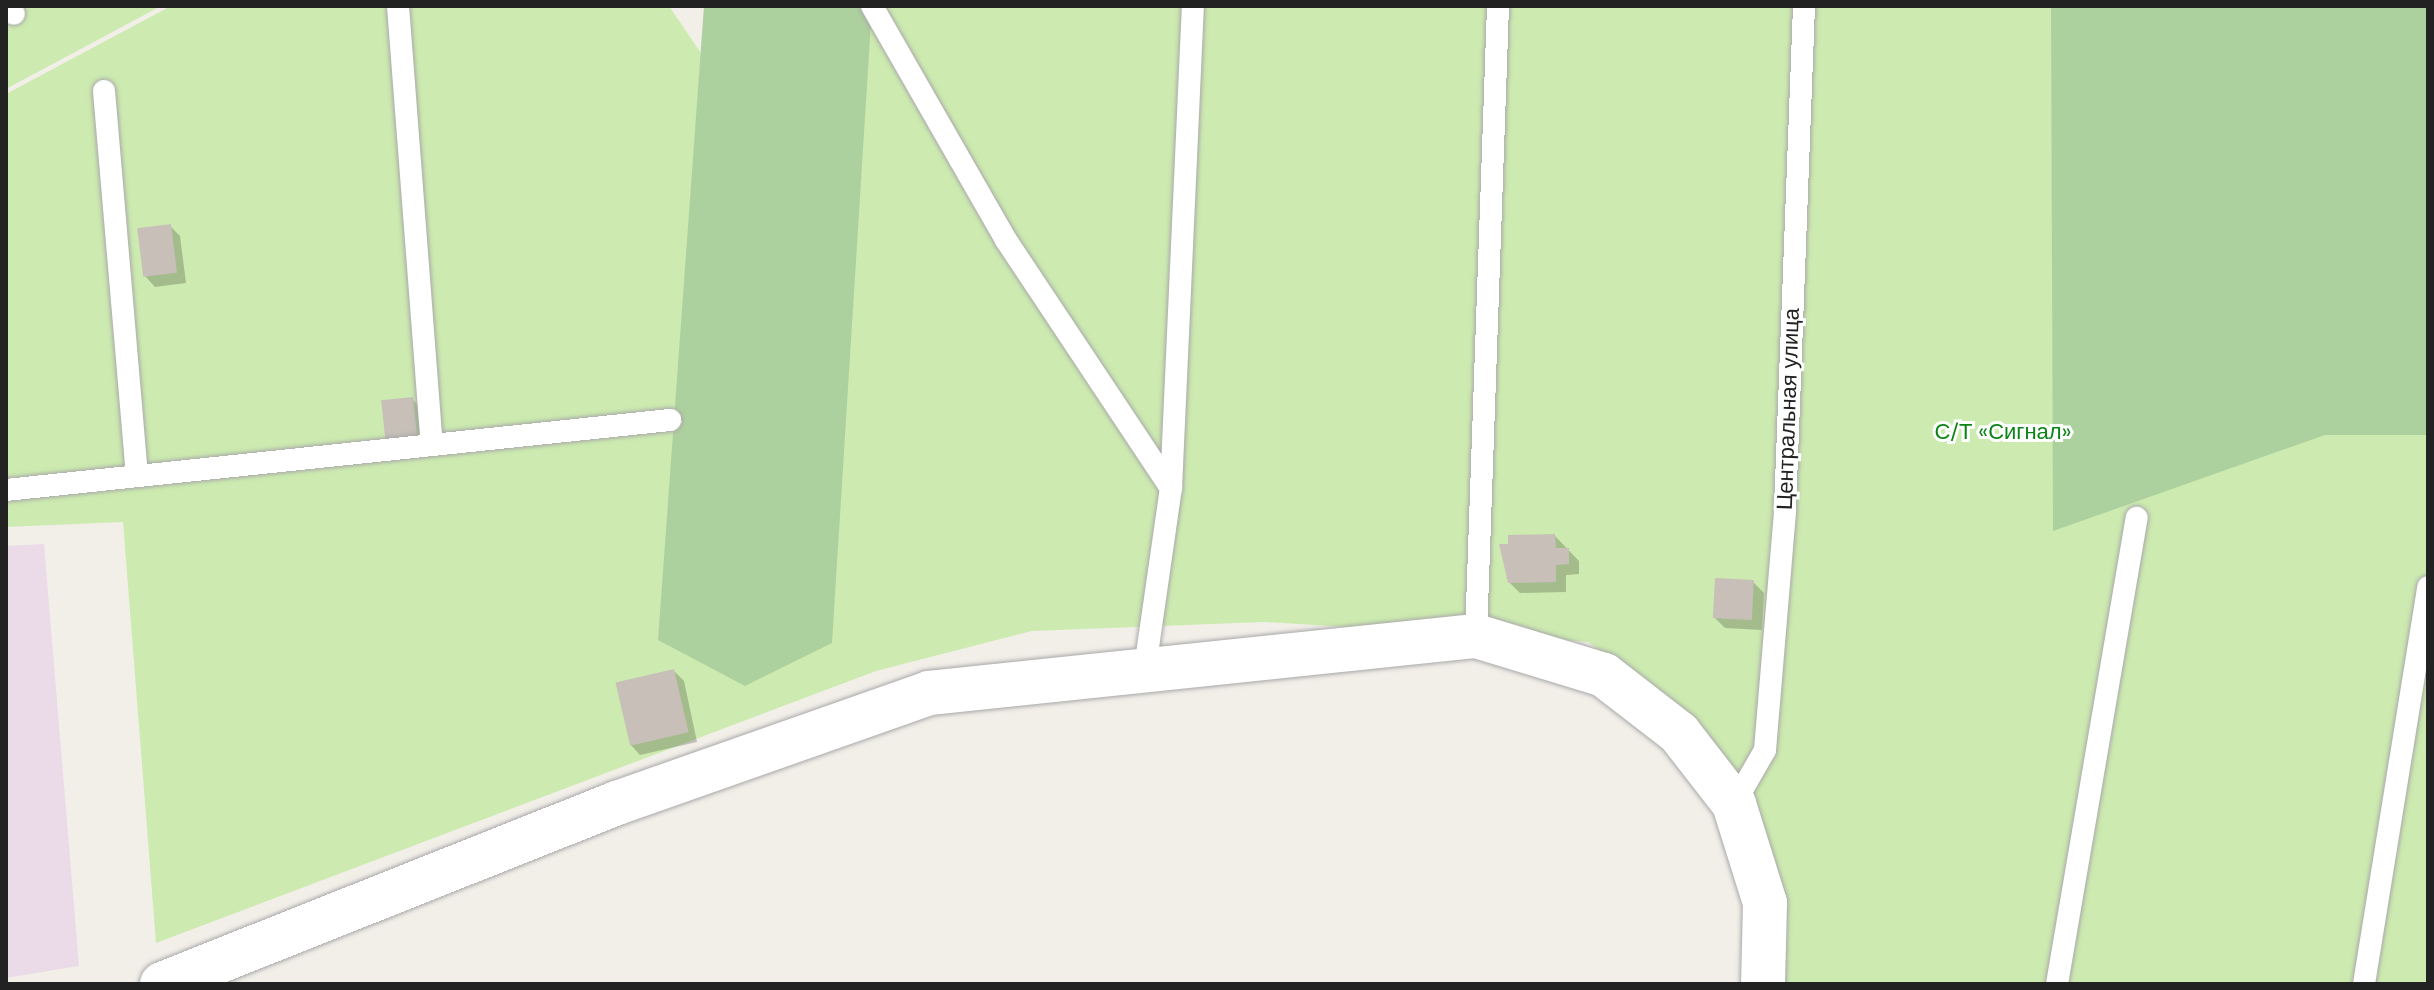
<!DOCTYPE html>
<html>
<head>
<meta charset="utf-8">
<style>
	body { margin:0 }
	#map { position:relative; width:2434px; height:990px; overflow:hidden; background:#f2efe9; font-family:"DM Sans",sans-serif }
	div>[style] { position:absolute }
	.industrial>* { inset:0; background:#ebdbe8 }
	.grass>* { inset:0; background:#cdebb0 }
	.forest>* { inset:0; background:#add19e }
	.shadow>* { inset:0; background:#0003 }
	.building>* { inset:0; background:#c7bfb8; transform-origin:0 0 }
	.roads { filter:drop-shadow(0 0 2px #a9a9a9) drop-shadow(0 0 2px #a9a9a9) }
	.service>* { height:22px; margin:-11px; padding:0 11px; transform-origin:11px; border-radius:11px; background:#fff }
	.minor>* { height:44px; margin:-22px; padding:0 22px; transform-origin:22px; border-radius:22px; background:#fff }
	span { translate:-50% -50%; white-space:nowrap; text-align:center; line-height:1.15; -webkit-text-stroke:6px #fff; paint-order:stroke }
	.street-label { font-size:22px; color:#222 }
	.park-label { font-size:22px; color:#0c8416 }
	.frame { position:absolute; inset:0; border:8px solid #222; pointer-events:none }
</style>
</head>
<body>
<div id="map">
	<div class="industrial">
		<i style="clip-path:polygon(44px 544px,79px 966px,6px 978px,6px 546px)"></i>
	</div>
	<div class="grass">
		<i style="clip-path:polygon(6px 6px,161px 6px,6px 89px)"></i>
		<i style="clip-path:polygon(171px 6px,669px 6px,783px 174px,839px 6px,2428px 6px,2428px 984px,1783px 984px,1710px 740px,1589px 642px,1264px 622px,1032px 631px,876px 671px,156px 943px,123px 522px,6px 527px,6px 94px)"></i>
	</div>
	<div class="forest">
		<i style="clip-path:polygon(704px 6px,872px 6px,832px 643px,745px 686px,658px 640px)"></i>
		<i style="clip-path:polygon(2051px 6px,2428px 6px,2428px 435px,2325px 435px,2053px 531px)"></i>
	</div>
	<div class="shadow">
		<i style="clip-path:polygon(170px 226px,180px 236px,186px 283px,155px 287px,145px 276px)"></i>
		<i style="clip-path:polygon(412px 399px,417px 404px,421px 442px,383px 401px)"></i>
		<i style="clip-path:polygon(1555px 536px,1579px 561px,1579px 574px,1566px 575px,1566px 592px,1520px 593px,1509px 582px)"></i>
		<i style="clip-path:polygon(1753px 582px,1764px 593px,1762px 630px,1725px 628px,1714px 617px)"></i>
		<i style="clip-path:polygon(674px 671px,684px 681px,697px 742px,640px 755px,630px 744px)"></i>
	</div>
	<div class="building">
		<i style="left:171px;top:224px;width:49px;height:34px;rotate:83deg"></i>
		<i style="left:413px;top:397px;width:41px;height:32px;rotate:84deg"></i>
		<i style="clip-path:polygon(1555px 534px,1556px 548px,1569px 548px,1569px 564px,1556px 565px,1556px 582px,1508px 583px,1499px 544px,1508px 544px,1508px 535px)"></i>
		<i style="left:1715px;top:578px;width:39px;height:40px;rotate:3deg"></i>
		<i style="left:674px;top:669px;width:65px;height:60px;rotate:77deg"></i>
	</div>
	<div class="roads">
		<div class="service">
			<i style="left:9px;top:6px;width:9px;rotate:58deg"></i>
			<i style="left:398px;top:6px;width:440px;rotate:85.6deg"></i>
			<i style="left:872px;top:6px;width:270px;rotate:60.2deg"></i>
			<i style="left:1006px;top:240px;width:298px;rotate:56.4deg"></i>
			<i style="left:104px;top:91px;width:386px;rotate:85.1deg"></i>
			<i style="left:6px;top:490px;width:668px;rotate:-6.02deg"></i>
			<i style="left:1476px;top:636px;width:630px;rotate:-88deg"></i>
			<i style="left:1145px;top:668px;width:182px;rotate:-81.8deg"></i>
			<i style="left:1171px;top:488px;width:483px;rotate:-87.4deg"></i>
			<i style="left:1734px;top:804px;width:62px;rotate:-60.1deg"></i>
			<i style="left:1765px;top:750px;width:241px;rotate:-85.2deg"></i>
			<i style="left:1785px;top:510px;width:504px;rotate:-87.84deg"></i>
			<i style="left:2057px;top:984px;width:473px;rotate:-80.3deg"></i>
			<i style="left:2364px;top:984px;width:402px;rotate:-80.8deg"></i>
		</div>
		<div class="minor">
			<i style="left:162px;top:984px;width:490px;rotate:-21.7deg"></i>
			<i style="left:617px;top:803px;width:331px;rotate:-19.4deg"></i>
			<i style="left:929px;top:693px;width:550px;rotate:-5.95deg"></i>
			<i style="left:1476px;top:636px;width:134px;rotate:16.9deg"></i>
			<i style="left:1604px;top:675px;width:95px;rotate:37.7deg"></i>
			<i style="left:1679px;top:733px;width:90px;rotate:52.2deg"></i>
			<i style="left:1734px;top:804px;width:104px;rotate:72.6deg"></i>
			<i style="left:1765px;top:903px;width:81px;rotate:91.4deg"></i>
		</div>
	</div>
	<div class="street-label">
		<span style="left:1788px;top:409px;rotate:-88deg">Центральная улица</span>
	</div>
	<div class="park-label">
		<span style="left:2003px;top:432px">С/Т «Сигнал»</span>
	</div>
	<div class="frame"></div>
</div>
</body>
</html>
